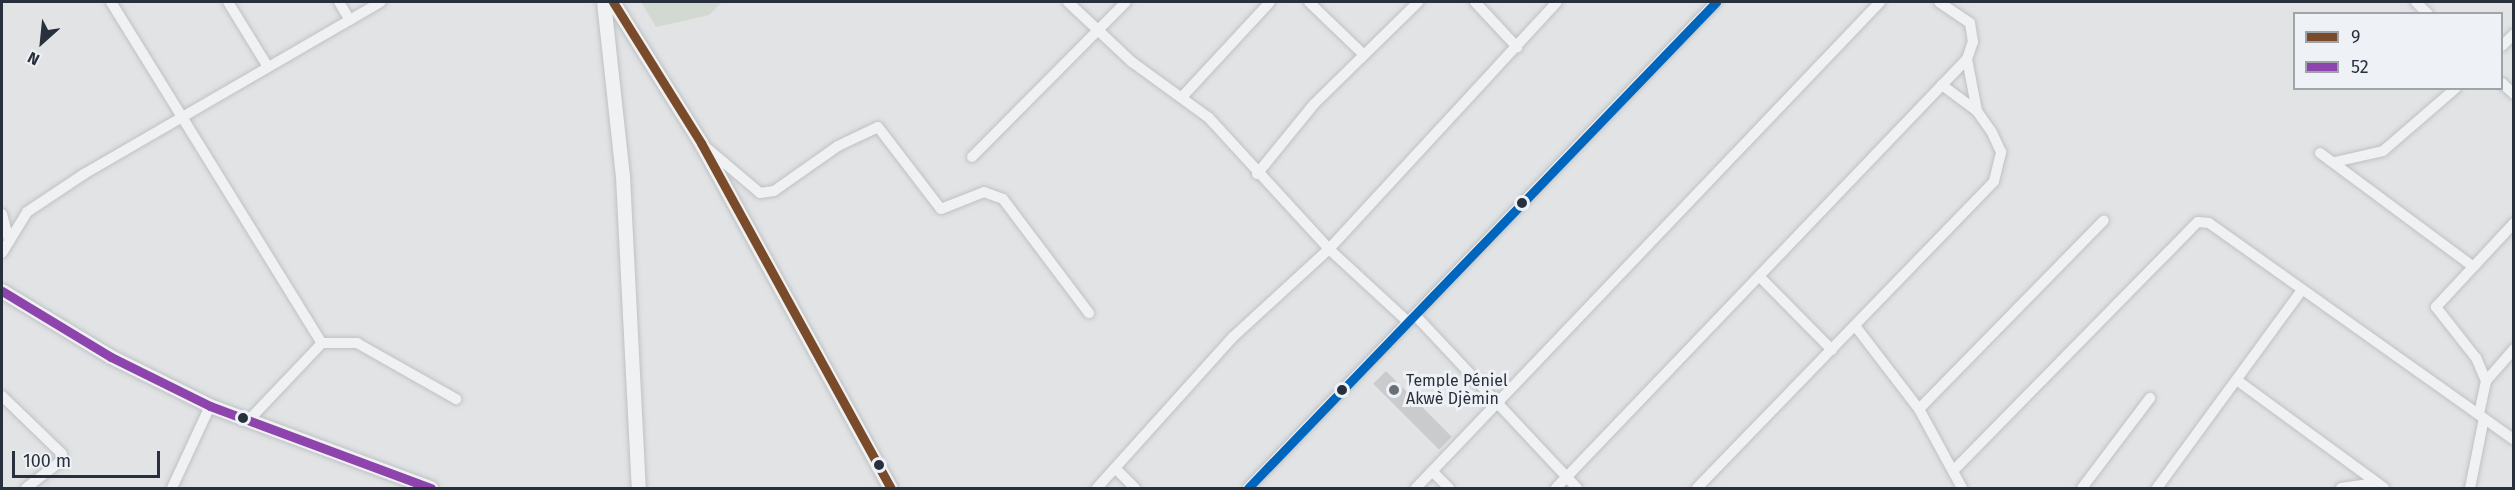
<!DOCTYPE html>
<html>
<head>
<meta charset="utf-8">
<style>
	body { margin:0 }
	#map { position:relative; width:2515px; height:490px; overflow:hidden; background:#e1e3e5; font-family:"Fira Sans",sans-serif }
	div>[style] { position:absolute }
	.green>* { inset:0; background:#d2d9d1 }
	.building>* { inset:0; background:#c9cbcd; transform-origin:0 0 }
	.roads { filter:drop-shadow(0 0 2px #bfc1c3) drop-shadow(0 0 2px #bfc1c3) }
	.minor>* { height:10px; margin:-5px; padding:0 5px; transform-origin:5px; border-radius:5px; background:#f0f1f2 }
	.tertiary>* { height:14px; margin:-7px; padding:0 7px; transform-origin:7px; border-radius:7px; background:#f0f1f2 }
	.bus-1>* { height:9px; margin:-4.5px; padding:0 4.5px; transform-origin:4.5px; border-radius:4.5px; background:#7a4b2a }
	.bus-2>* { height:9px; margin:-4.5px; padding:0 4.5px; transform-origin:4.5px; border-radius:4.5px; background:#8e44ad }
	.bus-3>* { height:9px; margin:-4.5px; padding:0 4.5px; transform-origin:4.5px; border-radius:4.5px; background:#0065bd }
	.dots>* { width:16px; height:16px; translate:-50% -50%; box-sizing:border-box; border:3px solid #eef1f5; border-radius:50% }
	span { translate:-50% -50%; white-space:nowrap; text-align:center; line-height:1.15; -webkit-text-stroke:6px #eef1f5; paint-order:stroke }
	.poi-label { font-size:16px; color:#29303d }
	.left { translate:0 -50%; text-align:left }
	.frame { position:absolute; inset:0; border:3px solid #29303d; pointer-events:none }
	.legend { position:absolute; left:2293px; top:12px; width:210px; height:78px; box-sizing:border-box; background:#eef1f5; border:2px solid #9fa4ab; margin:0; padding:8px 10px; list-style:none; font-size:18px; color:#29303d }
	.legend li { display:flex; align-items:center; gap:12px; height:30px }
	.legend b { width:30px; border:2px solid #9fa4ab }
	.north { position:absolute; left:12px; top:12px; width:60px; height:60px; -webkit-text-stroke:4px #eef1f5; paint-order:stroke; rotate:207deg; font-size:16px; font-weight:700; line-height:24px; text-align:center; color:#29303d }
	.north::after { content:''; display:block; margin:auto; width:21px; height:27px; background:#29303d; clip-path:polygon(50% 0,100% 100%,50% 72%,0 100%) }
	.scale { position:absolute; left:12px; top:451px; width:148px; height:27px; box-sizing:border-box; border:3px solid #29303d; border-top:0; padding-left:8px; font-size:18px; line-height:21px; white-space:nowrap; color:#29303d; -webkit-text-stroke:4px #eef1f5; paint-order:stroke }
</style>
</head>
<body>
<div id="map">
	<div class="green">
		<i style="clip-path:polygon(641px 2px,722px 2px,709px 15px,656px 27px)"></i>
	</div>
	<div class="building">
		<i style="left:1386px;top:371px;width:93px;height:18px;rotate:45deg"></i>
	</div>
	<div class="roads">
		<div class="minor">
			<i style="left:111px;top:2px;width:401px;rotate:58.3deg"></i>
			<i style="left:228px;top:2px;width:76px;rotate:58.4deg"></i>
			<i style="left:339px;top:2px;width:21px;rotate:59deg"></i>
			<i style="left:1068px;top:2px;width:88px;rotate:43.2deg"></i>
			<i style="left:1132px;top:62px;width:95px;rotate:36deg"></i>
			<i style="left:1209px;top:118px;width:178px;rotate:47.5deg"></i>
			<i style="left:1329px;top:249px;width:108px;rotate:42.7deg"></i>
			<i style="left:1309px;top:2px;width:75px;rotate:43.9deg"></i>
			<i style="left:1475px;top:2px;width:62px;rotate:47deg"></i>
			<i style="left:2416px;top:2px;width:17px;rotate:45deg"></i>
			<i style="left:2502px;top:46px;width:17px;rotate:-45deg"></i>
			<i style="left:1967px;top:59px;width:53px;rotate:79.1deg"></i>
			<i style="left:2502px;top:83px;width:16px;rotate:43deg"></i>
			<i style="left:1182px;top:97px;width:129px;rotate:-47.2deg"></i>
			<i style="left:701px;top:143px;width:77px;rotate:40.3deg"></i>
			<i style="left:760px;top:193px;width:14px;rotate:-8deg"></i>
			<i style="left:774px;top:191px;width:78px;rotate:-35.1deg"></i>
			<i style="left:838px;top:146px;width:44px;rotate:-25.4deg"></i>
			<i style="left:878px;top:127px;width:103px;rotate:52.5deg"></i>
			<i style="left:941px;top:209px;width:46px;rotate:-21.6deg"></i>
			<i style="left:984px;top:192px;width:20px;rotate:20deg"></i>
			<i style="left:1003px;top:199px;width:143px;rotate:53deg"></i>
			<i style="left:2320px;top:153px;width:188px;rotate:36.6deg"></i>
			<i style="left:972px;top:157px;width:218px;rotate:-45.2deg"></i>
			<i style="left:2335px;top:162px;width:49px;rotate:-12.9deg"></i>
			<i style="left:2383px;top:151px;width:96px;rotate:-40.8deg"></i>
			<i style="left:1257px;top:174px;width:90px;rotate:-50.8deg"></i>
			<i style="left:1314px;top:104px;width:146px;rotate:-44.4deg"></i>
			<i style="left:2px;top:214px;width:28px;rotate:75deg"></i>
			<i style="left:2px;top:253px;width:48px;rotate:-58.6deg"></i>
			<i style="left:27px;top:212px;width:69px;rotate:-33.7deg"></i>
			<i style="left:84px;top:174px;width:343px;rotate:-30.1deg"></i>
			<i style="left:1761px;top:278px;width:101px;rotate:45.4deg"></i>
			<i style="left:1415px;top:315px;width:237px;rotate:46.9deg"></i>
			<i style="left:1856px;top:327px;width:103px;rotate:52.5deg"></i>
			<i style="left:1919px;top:409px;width:90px;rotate:61.4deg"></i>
			<i style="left:2238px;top:381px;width:181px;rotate:36.2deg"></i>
			<i style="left:2486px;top:381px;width:25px;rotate:-113deg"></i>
			<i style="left:2476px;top:358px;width:65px;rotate:-128.1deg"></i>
			<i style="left:2436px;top:307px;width:115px;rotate:-47.1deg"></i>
			<i style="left:2px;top:396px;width:83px;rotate:44deg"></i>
			<i style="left:62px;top:454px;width:7px;rotate:98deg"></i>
			<i style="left:61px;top:461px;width:44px;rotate:142.4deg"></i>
			<i style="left:1919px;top:409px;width:264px;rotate:-45.6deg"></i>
			<i style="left:2479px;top:414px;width:34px;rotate:-78deg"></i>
			<i style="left:2486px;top:381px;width:43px;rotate:-48.8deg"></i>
			<i style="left:248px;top:421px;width:108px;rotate:-46.5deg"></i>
			<i style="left:322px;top:343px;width:35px"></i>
			<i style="left:357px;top:343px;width:114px;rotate:29.5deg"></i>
			<i style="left:1116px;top:469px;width:27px;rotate:45deg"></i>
			<i style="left:1432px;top:471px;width:24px;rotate:45deg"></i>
			<i style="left:1953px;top:471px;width:349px;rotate:-45.5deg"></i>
			<i style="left:2198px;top:222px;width:11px;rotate:5deg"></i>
			<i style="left:2209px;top:223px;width:374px;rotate:35.4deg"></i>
			<i style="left:172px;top:488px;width:90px;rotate:-65.1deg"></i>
			<i style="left:1097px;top:488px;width:203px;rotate:-48deg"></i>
			<i style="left:1233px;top:337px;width:130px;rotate:-42.5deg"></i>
			<i style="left:1329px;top:249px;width:336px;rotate:-47.3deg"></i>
			<i style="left:1248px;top:488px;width:675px;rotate:-46.08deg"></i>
			<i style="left:1416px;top:488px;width:672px;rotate:-46.33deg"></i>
			<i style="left:1556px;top:488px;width:594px;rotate:-46.23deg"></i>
			<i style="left:1967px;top:59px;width:18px;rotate:-71deg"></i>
			<i style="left:1973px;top:42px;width:19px;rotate:-99deg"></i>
			<i style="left:1970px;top:23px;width:37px;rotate:-146deg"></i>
			<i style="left:1697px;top:488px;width:427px;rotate:-45.9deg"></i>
			<i style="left:1994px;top:181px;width:30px;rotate:-76deg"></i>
			<i style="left:2001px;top:152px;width:23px;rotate:-115deg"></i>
			<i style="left:1991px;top:131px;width:24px;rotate:-125deg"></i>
			<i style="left:1977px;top:111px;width:44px;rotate:-143.4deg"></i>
			<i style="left:2082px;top:488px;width:113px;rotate:-52.9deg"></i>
			<i style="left:2157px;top:488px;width:244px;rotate:-53.8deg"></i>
			<i style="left:2341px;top:488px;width:36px;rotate:-8deg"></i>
			<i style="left:2470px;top:488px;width:71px;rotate:-78.7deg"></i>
		</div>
		<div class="tertiary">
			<i style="left:604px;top:2px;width:176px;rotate:83.8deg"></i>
			<i style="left:623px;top:177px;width:311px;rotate:87.1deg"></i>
			<i style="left:613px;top:2px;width:166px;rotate:58deg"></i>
			<i style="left:701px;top:143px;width:394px;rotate:61.2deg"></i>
			<i style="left:2px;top:291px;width:127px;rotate:31.2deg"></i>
			<i style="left:111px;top:357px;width:110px;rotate:26.3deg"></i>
			<i style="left:210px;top:406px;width:236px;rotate:20.4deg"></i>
		</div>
	</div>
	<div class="bus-1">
		<i style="left:613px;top:2px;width:166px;rotate:58deg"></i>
		<i style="left:701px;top:143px;width:394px;rotate:61.2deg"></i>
	</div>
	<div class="bus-2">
		<i style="left:2px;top:291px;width:127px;rotate:31.2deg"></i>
		<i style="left:111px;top:357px;width:110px;rotate:26.3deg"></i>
		<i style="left:210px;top:406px;width:236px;rotate:20.4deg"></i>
	</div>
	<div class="bus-3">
		<i style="left:1248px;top:488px;width:675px;rotate:-46.08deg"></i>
	</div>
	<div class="dots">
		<i style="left:1522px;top:203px;background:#29303d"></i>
		<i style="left:1342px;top:390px;background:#29303d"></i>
		<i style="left:1394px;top:390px;background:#696f78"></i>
		<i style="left:243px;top:418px;background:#29303d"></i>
		<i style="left:879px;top:465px;background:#29303d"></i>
	</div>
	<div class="poi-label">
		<span class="left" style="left:1406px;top:390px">Temple Péniel<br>Akwè Djèmin</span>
	</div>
	<div class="frame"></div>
	<ul class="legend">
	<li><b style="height:8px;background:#7a4b2a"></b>9</li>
	<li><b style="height:8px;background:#8e44ad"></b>52</li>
	</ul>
	<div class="north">N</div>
	<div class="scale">100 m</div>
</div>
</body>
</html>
